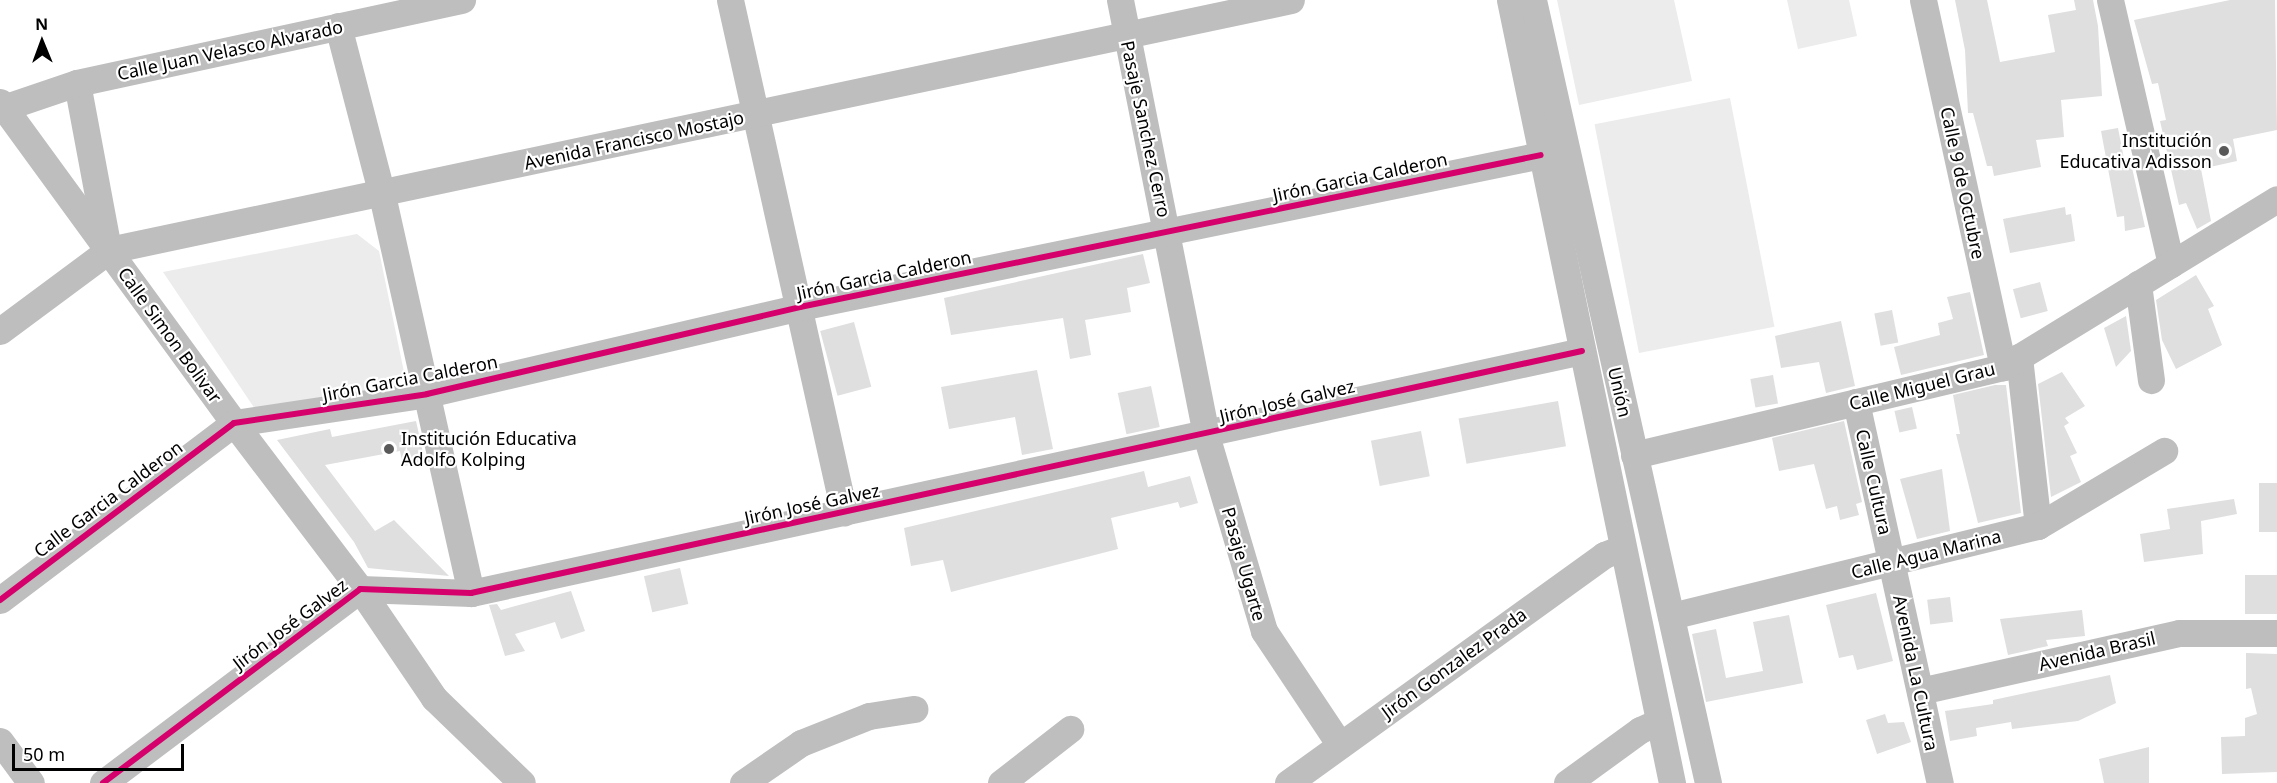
<!DOCTYPE html>
<html>
<head>
<meta charset="utf-8">
<style>
	body { margin:0 }
	#map { position:relative; width:2277px; height:783px; overflow:hidden; background:#fff; font-family:"Noto Sans",sans-serif }
	div>[style] { position:absolute }
	.green>* { inset:0; background:#ececec; transform-origin:0 0 }
	.building>* { inset:0; background:#dfdfdf; transform-origin:0 0 }
	.minor>* { height:27px; margin:-13.5px; padding:0 13.5px; transform-origin:13.5px; border-radius:13.5px; background:#bebebe }
	.cycleway>* { height:6px; margin:-3px; padding:0 3px; transform-origin:3px; border-radius:3px; background:#d6006c }
	.dots>* { width:16px; height:16px; translate:-50% -50%; box-sizing:border-box; border:3px solid #fff; border-radius:50% }
	span { translate:-50% -50%; white-space:nowrap; text-align:center; line-height:1.15; -webkit-text-stroke:4.5px #fff; paint-order:stroke }
	.street-label { font-size:18px; color:#000 }
	.poi-label { font-size:18px; color:#000 }
	.right { translate:-100% -50%; text-align:right }
	.left { translate:0 -50%; text-align:left }
	.north { position:absolute; left:12px; top:12px; width:60px; height:60px; -webkit-text-stroke:4px #fff; paint-order:stroke; rotate:359deg; font-size:16px; font-weight:700; line-height:24px; text-align:center; color:#000 }
	.north::after { content:''; display:block; margin:auto; width:21px; height:27px; background:#000; clip-path:polygon(50% 0,100% 100%,50% 72%,0 100%) }
	.scale { position:absolute; left:12px; top:744px; width:172px; height:27px; box-sizing:border-box; border:3px solid #000; border-top:0; padding-left:8px; font-size:18px; line-height:21px; white-space:nowrap; color:#000; -webkit-text-stroke:4px #fff; paint-order:stroke }
</style>
</head>
<body>
<div id="map">
	<div class="green">
		<i style="clip-path:polygon(1557px 0,1674px 0,1692px 81px,1579px 105px)"></i>
		<i style="clip-path:polygon(1787px 0,1849px 0,1857px 36px,1798px 49px)"></i>
		<i style="left:1730px;top:98px;width:233px;height:138px;rotate:79deg"></i>
		<i style="clip-path:polygon(357px 234px,379px 251px,404px 372px,396px 390px,257px 412px,163px 272px)"></i>
	</div>
	<div class="building">
		<i style="clip-path:polygon(1955px 0,1987px 0,2000px 62px,2055px 52px,2048px 15px,2076px 10px,2074px 0,2093px 0,2098px 26px,2102px 96px,2061px 100px,2064px 137px,2036px 140px,2041px 167px,1994px 176px,1992px 166px,1987px 166px,1973px 113px,1968px 113px,1965px 50px)"></i>
		<i style="clip-path:polygon(2230px 0,2275px 0,2277px 130px,2233px 139px,2237px 161px,2201px 169px,2211px 221px,2197px 229px,2186px 203px,2179px 205px,2160px 121px,2166px 120px,2158px 83px,2152px 84px,2134px 20px)"></i>
		<i style="clip-path:polygon(2118px 128px,2125px 164px,2131px 163px,2145px 227px,2125px 231px,2124px 216px,2117px 217px,2101px 131px)"></i>
		<i style="clip-path:polygon(2065px 207px,2066px 215px,2071px 214px,2075px 241px,2010px 253px,2003px 219px)"></i>
		<i style="clip-path:polygon(1143px 254px,1150px 283px,1127px 288px,1131px 312px,1085px 320px,1091px 355px,1070px 359px,1063px 318px,951px 335px,944px 298px)"></i>
		<i style="clip-path:polygon(2196px 275px,2214px 306px,2208px 309px,2222px 345px,2176px 369px,2162px 340px,2156px 300px)"></i>
		<i style="left:2040px;top:282px;width:30px;height:28px;rotate:75deg"></i>
		<i style="clip-path:polygon(1970px 292px,1984px 355px,1901px 375px,1894px 347px,1940px 335px,1938px 323px,1953px 319px,1947px 297px)"></i>
		<i style="left:1892px;top:310px;width:33px;height:18px;rotate:79deg"></i>
		<i style="clip-path:polygon(2126px 316px,2131px 351px,2116px 367px,2104px 328px)"></i>
		<i style="clip-path:polygon(1841px 321px,1855px 386px,1826px 393px,1819px 362px,1781px 368px,1775px 336px)"></i>
		<i style="left:854px;top:322px;width:67px;height:35px;rotate:75deg"></i>
		<i style="clip-path:polygon(1037px 370px,1053px 449px,1022px 455px,1015px 417px,949px 429px,941px 387px)"></i>
		<i style="clip-path:polygon(2062px 372px,2085px 406px,2065px 418px,2069px 423px,2064px 426px,2077px 453px,2070px 456px,2081px 482px,2051px 497px,2038px 384px)"></i>
		<i style="left:1773px;top:375px;width:29px;height:23px;rotate:80deg"></i>
		<i style="clip-path:polygon(1995px 385px,2006px 385px,2021px 513px,1978px 523px,1956px 434px,1960px 434px,1953px 395px)"></i>
		<i style="left:1151px;top:386px;width:42px;height:34px;rotate:78deg"></i>
		<i style="left:1558px;top:401px;width:46px;height:101px;rotate:80deg"></i>
		<i style="left:1912px;top:407px;width:22px;height:18px;rotate:77deg"></i>
		<i style="clip-path:polygon(416px 421px,425px 462px,403px 466px,400px 451px,325px 465px,375px 531px,394px 520px,449px 576px,368px 568px,354px 542px,277px 440px,330px 429px,332px 437px)"></i>
		<i style="clip-path:polygon(1844px 421px,1862px 502px,1856px 504px,1859px 515px,1840px 520px,1837px 506px,1826px 509px,1814px 464px,1779px 471px,1772px 438px)"></i>
		<i style="left:1421px;top:431px;width:46px;height:51px;rotate:79deg"></i>
		<i style="clip-path:polygon(1942px 469px,1950px 531px,1917px 539px,1900px 479px)"></i>
		<i style="clip-path:polygon(1144px 471px,1148px 487px,1190px 476px,1198px 503px,1180px 508px,1178px 502px,1111px 518px,1118px 549px,951px 592px,943px 560px,911px 566px,904px 528px)"></i>
		<i style="left:2259px;top:483px;width:18px;height:49px"></i>
		<i style="clip-path:polygon(2234px 499px,2237px 514px,2201px 521px,2203px 554px,2144px 562px,2140px 534px,2170px 529px,2167px 509px)"></i>
		<i style="left:680px;top:568px;width:37px;height:37px;rotate:77deg"></i>
		<i style="left:2277px;top:575px;width:39px;height:32px;rotate:90deg"></i>
		<i style="clip-path:polygon(571px 591px,585px 631px,561px 639px,555px 622px,515px 634px,525px 651px,505px 656px,489px 605px,497px 604px,501px 610px)"></i>
		<i style="clip-path:polygon(1876px 593px,1893px 661px,1857px 670px,1853px 655px,1839px 658px,1826px 605px)"></i>
		<i style="left:1950px;top:597px;width:25px;height:23px;rotate:83deg"></i>
		<i style="clip-path:polygon(2082px 610px,2085px 636px,2046px 640px,2048px 646px,2008px 655px,2000px 619px)"></i>
		<i style="clip-path:polygon(1789px 615px,1803px 683px,1706px 702px,1692px 634px,1716px 629px,1726px 678px,1763px 671px,1753px 622px)"></i>
		<i style="clip-path:polygon(2246px 653px,2277px 654px,2277px 772px,2222px 774px,2221px 737px,2245px 736px,2245px 718px,2257px 714px,2251px 688px,2246px 689px)"></i>
		<i style="clip-path:polygon(2110px 675px,2116px 703px,2078px 721px,2012px 729px,2011px 722px,1976px 728px,1977px 736px,1950px 741px,1945px 711px,1993px 704px,1993px 700px)"></i>
		<i style="clip-path:polygon(1885px 714px,1888px 723px,1904px 722px,1911px 742px,1877px 754px,1866px 720px)"></i>
		<i style="clip-path:polygon(2149px 747px,2149px 783px,2104px 783px,2099px 759px)"></i>
	</div>
	<div class="minor">
		<i style="left:730px;top:0;width:525px;rotate:77.45deg"></i>
		<i style="left:1120px;top:0;width:443px;rotate:78.8deg"></i>
		<i style="left:1206px;top:435px;width:204px;rotate:73.5deg"></i>
		<i style="left:1264px;top:631px;width:137px;rotate:56.3deg"></i>
		<i style="left:1510px;top:0;width:800px;rotate:78.31deg"></i>
		<i style="left:1533px;top:0;width:802px;rotate:77.4deg"></i>
		<i style="left:1923px;top:0;width:376px;rotate:77.7deg"></i>
		<i style="left:2110px;top:0;width:271px;rotate:77deg"></i>
		<i style="left:338px;top:26px;width:175px;rotate:75.4deg"></i>
		<i style="left:382px;top:195px;width:408px;rotate:77.4deg"></i>
		<i style="left:77px;top:83px;width:163px;rotate:79.4deg"></i>
		<i style="left:0;top:102px;width:397px;rotate:53.9deg"></i>
		<i style="left:234px;top:423px;width:208px;rotate:52.8deg"></i>
		<i style="left:360px;top:589px;width:132px;rotate:55.8deg"></i>
		<i style="left:434px;top:698px;width:122px;rotate:44deg"></i>
		<i style="left:0;top:109px;width:81px;rotate:-18.7deg"></i>
		<i style="left:77px;top:83px;width:394px;rotate:-12.2deg"></i>
		<i style="left:2138px;top:284px;width:97px;rotate:82.3deg"></i>
		<i style="left:0;top:331px;width:136px;rotate:-36.6deg"></i>
		<i style="left:109px;top:250px;width:1208px;rotate:-11.94deg"></i>
		<i style="left:2019px;top:357px;width:170px;rotate:83.6deg"></i>
		<i style="left:1856px;top:402px;width:390px;rotate:77.6deg"></i>
		<i style="left:1634px;top:455px;width:379px;rotate:-13.4deg"></i>
		<i style="left:2003px;top:367px;width:321px;rotate:-31.5deg"></i>
		<i style="left:0;top:600px;width:293px;rotate:-37.1deg"></i>
		<i style="left:234px;top:423px;width:195px;rotate:-8.5deg"></i>
		<i style="left:427px;top:394px;width:383px;rotate:-13.1deg"></i>
		<i style="left:800px;top:307px;width:756px;rotate:-11.59deg"></i>
		<i style="left:1671px;top:616px;width:378px;rotate:-13.8deg"></i>
		<i style="left:2038px;top:526px;width:147px;rotate:-30.8deg"></i>
		<i style="left:1920px;top:691px;width:265px;rotate:-12.6deg"></i>
		<i style="left:2179px;top:633px;width:98px"></i>
		<i style="left:0;top:741px;width:52px;rotate:53.6deg"></i>
		<i style="left:103px;top:783px;width:322px;rotate:-37deg"></i>
		<i style="left:360px;top:589px;width:111px;rotate:2.1deg"></i>
		<i style="left:471px;top:593px;width:1137px;rotate:-12.29deg"></i>
		<i style="left:743px;top:783px;width:70px;rotate:-34.6deg"></i>
		<i style="left:801px;top:743px;width:73px;rotate:-21.7deg"></i>
		<i style="left:869px;top:716px;width:46px;rotate:-8.8deg"></i>
		<i style="left:1001px;top:783px;width:88px;rotate:-38deg"></i>
		<i style="left:1288px;top:783px;width:390px;rotate:-35.8deg"></i>
		<i style="left:1604px;top:555px;width:19px;rotate:-21deg"></i>
		<i style="left:1567px;top:783px;width:90px;rotate:-36deg"></i>
		<i style="left:1640px;top:730px;width:20px;rotate:-24deg"></i>
	</div>
	<div class="cycleway">
		<i style="left:0;top:600px;width:293px;rotate:-37.1deg"></i>
		<i style="left:234px;top:423px;width:195px;rotate:-8.5deg"></i>
		<i style="left:427px;top:394px;width:383px;rotate:-13.1deg"></i>
		<i style="left:800px;top:307px;width:756px;rotate:-11.59deg"></i>
		<i style="left:103px;top:783px;width:322px;rotate:-37deg"></i>
		<i style="left:360px;top:589px;width:111px;rotate:2.1deg"></i>
		<i style="left:471px;top:593px;width:1137px;rotate:-12.29deg"></i>
	</div>
	<div class="dots">
		<i style="left:2224px;top:151px;background:#595959"></i>
		<i style="left:389px;top:449px;background:#595959"></i>
	</div>
	<div class="street-label">
		<span style="left:230px;top:50px;rotate:-12deg">Calle Juan Velasco Alvarado</span>
		<span style="left:1146px;top:129px;rotate:78deg">Pasaje Sanchez Cerro</span>
		<span style="left:634px;top:140px;rotate:-12deg">Avenida Francisco Mostajo</span>
		<span style="left:1360px;top:177px;rotate:-12deg">Jirón Garcia Calderon</span>
		<span style="left:1963px;top:183px;rotate:78deg">Calle 9 de Octubre</span>
		<span style="left:884px;top:275px;rotate:-12deg">Jirón Garcia Calderon</span>
		<span style="left:170px;top:335px;rotate:54deg">Calle Simon Bolivar</span>
		<span style="left:410px;top:378px;rotate:-11deg">Jirón Garcia Calderon</span>
		<span style="left:1922px;top:386px;rotate:-14deg">Calle Miguel Grau</span>
		<span style="left:1620px;top:392px;rotate:77deg">Unión</span>
		<span style="left:1287px;top:401px;rotate:-13deg">Jirón José Galvez</span>
		<span style="left:1874px;top:482px;rotate:77deg">Calle Cultura</span>
		<span style="left:108px;top:499px;rotate:-37deg">Calle Garcia Calderon</span>
		<span style="left:812px;top:504px;rotate:-12deg">Jirón José Galvez</span>
		<span style="left:1926px;top:554px;rotate:-14deg">Calle Agua Marina</span>
		<span style="left:1244px;top:564px;rotate:74deg">Pasaje Ugarte</span>
		<span style="left:290px;top:624px;rotate:-37deg">Jirón José Galvez</span>
		<span style="left:2097px;top:651px;rotate:-13deg">Avenida Brasil</span>
		<span style="left:1454px;top:663px;rotate:-36deg">Jirón Gonzalez Prada</span>
		<span style="left:1916px;top:673px;rotate:78deg">Avenida La Cultura</span>
	</div>
	<div class="poi-label">
		<span class="right" style="left:2212px;top:151px">Institución<br>Educativa Adisson</span>
		<span class="left" style="left:401px;top:449px">Institución Educativa<br>Adolfo Kolping</span>
	</div>
	<div class="north">N</div>
	<div class="scale">50 m</div>
</div>
</body>
</html>
